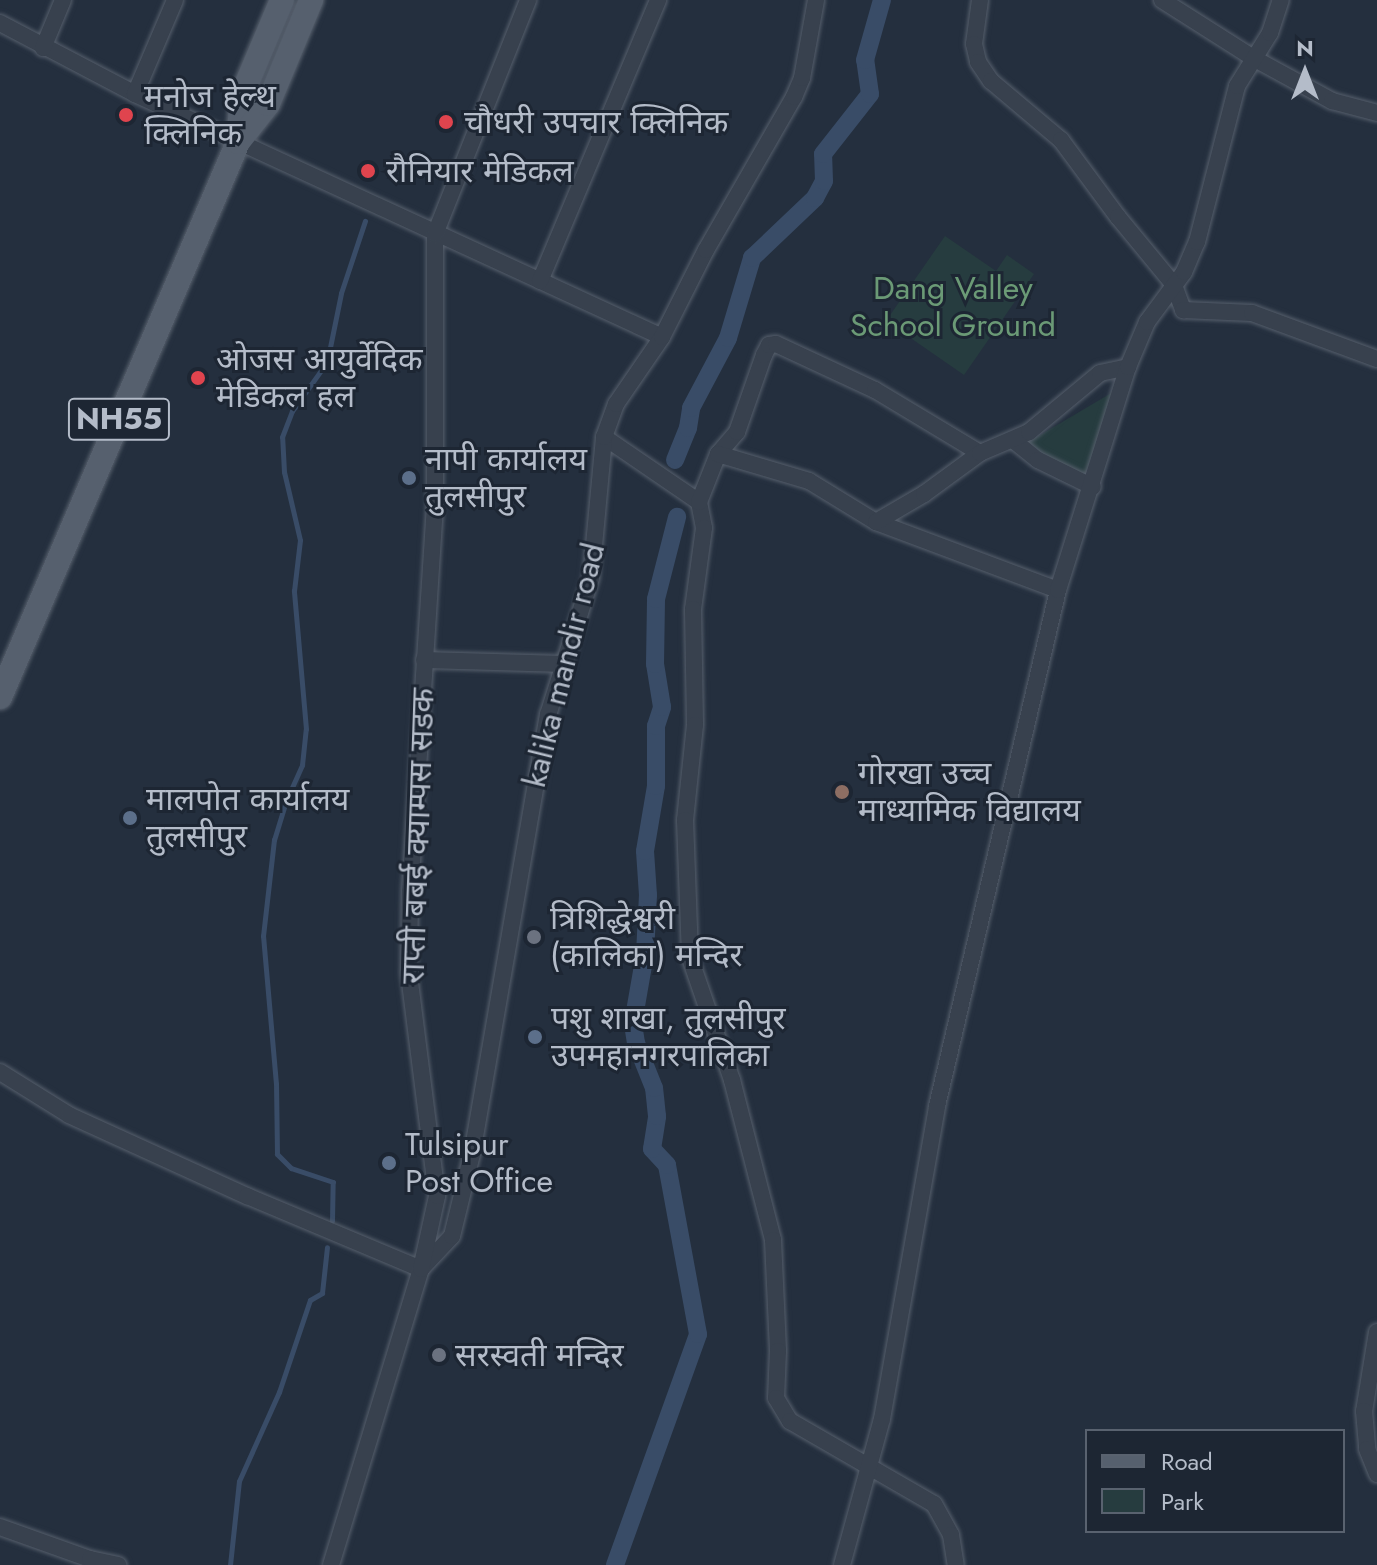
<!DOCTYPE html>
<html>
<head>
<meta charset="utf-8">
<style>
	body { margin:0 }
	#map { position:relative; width:1377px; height:1565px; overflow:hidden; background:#242f3e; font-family:Jost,"Noto Sans Devanagari",sans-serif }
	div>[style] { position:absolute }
	.green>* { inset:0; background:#263c3f }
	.stream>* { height:5px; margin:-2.5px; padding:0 2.5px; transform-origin:2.5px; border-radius:2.5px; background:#394c67 }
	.canal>* { height:18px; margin:-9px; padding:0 9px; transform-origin:9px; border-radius:9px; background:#394c67 }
	.roads { filter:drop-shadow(0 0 2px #565f6c) drop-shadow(0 0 2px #565f6c) }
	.minor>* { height:16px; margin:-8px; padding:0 8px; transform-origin:8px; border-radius:8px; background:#38414e }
	.primary>* { height:24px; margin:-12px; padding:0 12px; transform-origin:12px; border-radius:12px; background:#56606e }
	.dots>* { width:22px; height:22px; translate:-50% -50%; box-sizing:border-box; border:4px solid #1d2633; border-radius:50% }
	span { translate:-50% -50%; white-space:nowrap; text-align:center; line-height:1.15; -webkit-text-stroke:6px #1d2633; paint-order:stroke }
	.shield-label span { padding:2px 6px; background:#1d2633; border:2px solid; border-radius:6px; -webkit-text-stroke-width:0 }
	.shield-label { font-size:30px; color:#b4bcc9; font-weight:700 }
	.poi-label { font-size:32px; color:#b4bcc9 }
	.left { translate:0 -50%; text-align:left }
	.park-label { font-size:32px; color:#6b9a76 }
	.street-label { font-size:32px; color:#b4bcc9 }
	.legend { position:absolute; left:1085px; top:1429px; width:260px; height:104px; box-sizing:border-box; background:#1d2633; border:2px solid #59626f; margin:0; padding:10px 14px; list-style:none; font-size:24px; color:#b4bcc9 }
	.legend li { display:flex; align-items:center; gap:16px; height:40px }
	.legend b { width:40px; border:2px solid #59626f }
	.north { position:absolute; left:1265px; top:32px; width:80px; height:80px; -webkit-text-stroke:6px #1d2633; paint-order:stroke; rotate:0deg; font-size:22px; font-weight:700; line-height:32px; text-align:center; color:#b4bcc9 }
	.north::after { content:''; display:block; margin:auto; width:28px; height:36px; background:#b4bcc9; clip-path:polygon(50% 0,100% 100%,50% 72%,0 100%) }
</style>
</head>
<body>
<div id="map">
	<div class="green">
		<i style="clip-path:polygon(945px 236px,996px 271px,1007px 255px,1034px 274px,964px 375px,886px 321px)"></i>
		<i style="clip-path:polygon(1113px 392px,1085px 476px,1025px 444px)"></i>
	</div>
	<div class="stream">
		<i style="left:332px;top:1221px;width:39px;rotate:-89deg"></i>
		<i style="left:333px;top:1182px;width:44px;rotate:-161.6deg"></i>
		<i style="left:291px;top:1168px;width:20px;rotate:-135deg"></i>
		<i style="left:277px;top:1154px;width:70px;rotate:-90.8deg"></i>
		<i style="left:276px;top:1084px;width:149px;rotate:-95deg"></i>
		<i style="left:263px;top:936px;width:97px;rotate:-83.5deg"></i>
		<i style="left:274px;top:840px;width:39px;rotate:-73deg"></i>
		<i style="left:285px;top:803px;width:42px;rotate:-65.9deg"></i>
		<i style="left:302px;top:765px;width:36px;rotate:-84deg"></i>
		<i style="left:306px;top:729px;width:139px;rotate:-95deg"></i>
		<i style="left:294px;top:591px;width:51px;rotate:-83.3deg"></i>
		<i style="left:300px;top:540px;width:70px;rotate:-103.2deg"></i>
		<i style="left:284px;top:472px;width:35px;rotate:-93deg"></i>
		<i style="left:282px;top:437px;width:28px;rotate:-69deg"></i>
		<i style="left:292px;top:411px;width:60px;rotate:-54.5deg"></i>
		<i style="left:327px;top:362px;width:70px;rotate:-78.5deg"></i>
		<i style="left:341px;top:293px;width:76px;rotate:-71.6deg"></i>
		<i style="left:230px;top:1565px;width:84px;rotate:-83.9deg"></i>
		<i style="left:239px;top:1481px;width:98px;rotate:-65.8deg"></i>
		<i style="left:279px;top:1392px;width:97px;rotate:-71.4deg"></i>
		<i style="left:310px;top:1300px;width:14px;rotate:-30deg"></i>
		<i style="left:322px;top:1293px;width:46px;rotate:-83.8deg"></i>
	</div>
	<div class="canal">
		<i style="left:675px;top:460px;width:35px;rotate:-68deg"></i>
		<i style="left:688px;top:428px;width:20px;rotate:-81deg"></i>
		<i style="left:691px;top:408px;width:79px;rotate:-62.1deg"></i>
		<i style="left:728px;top:338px;width:84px;rotate:-73.3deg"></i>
		<i style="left:752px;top:258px;width:87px;rotate:-43.6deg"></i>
		<i style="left:815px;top:198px;width:19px;rotate:-62deg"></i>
		<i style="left:824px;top:181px;width:27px;rotate:-92deg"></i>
		<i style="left:823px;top:154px;width:76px;rotate:-51.9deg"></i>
		<i style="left:870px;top:94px;width:34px;rotate:-98deg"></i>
		<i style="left:865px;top:60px;width:62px;rotate:-74.2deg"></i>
		<i style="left:615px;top:1565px;width:245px;rotate:-70.2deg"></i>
		<i style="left:698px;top:1334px;width:172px;rotate:-100.4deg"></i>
		<i style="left:667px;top:1165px;width:22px;rotate:-133deg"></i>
		<i style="left:652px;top:1149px;width:33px;rotate:-81deg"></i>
		<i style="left:657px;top:1116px;width:28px;rotate:-96deg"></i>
		<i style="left:654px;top:1088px;width:48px;rotate:-111.8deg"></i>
		<i style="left:636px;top:1043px;width:20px;rotate:-99deg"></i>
		<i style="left:633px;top:1023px;width:70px;rotate:-80.1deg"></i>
		<i style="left:645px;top:954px;width:59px;rotate:-87.1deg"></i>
		<i style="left:648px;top:895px;width:44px;rotate:-93.9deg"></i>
		<i style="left:645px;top:851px;width:66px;rotate:-80.4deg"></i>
		<i style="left:656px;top:786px;width:60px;rotate:-90deg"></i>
		<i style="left:656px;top:726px;width:20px;rotate:-72deg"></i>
		<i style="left:662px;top:707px;width:44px;rotate:-99.2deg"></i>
		<i style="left:655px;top:664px;width:65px;rotate:-89.1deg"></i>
		<i style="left:656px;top:599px;width:85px;rotate:-75.6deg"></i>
	</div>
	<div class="roads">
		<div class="minor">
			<i style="left:980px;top:0;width:44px;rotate:97.8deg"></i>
			<i style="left:974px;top:44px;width:18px;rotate:77deg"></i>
			<i style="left:978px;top:62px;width:23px;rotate:56deg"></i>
			<i style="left:991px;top:81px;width:92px;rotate:40.1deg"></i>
			<i style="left:1061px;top:140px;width:96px;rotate:53.5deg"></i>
			<i style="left:1118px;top:217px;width:88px;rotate:50.5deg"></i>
			<i style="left:1174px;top:285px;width:27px;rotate:70deg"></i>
			<i style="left:1183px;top:310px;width:69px;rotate:2.5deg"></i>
			<i style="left:1252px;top:313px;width:133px;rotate:20.2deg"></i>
			<i style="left:1162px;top:0;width:110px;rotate:32.4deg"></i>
			<i style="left:1255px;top:59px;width:88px;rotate:28.6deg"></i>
			<i style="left:1332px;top:101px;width:47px;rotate:14.9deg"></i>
			<i style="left:0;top:23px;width:153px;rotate:27.7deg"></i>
			<i style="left:135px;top:94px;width:580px;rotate:24.75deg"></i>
			<i style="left:43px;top:48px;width:52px;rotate:-67.4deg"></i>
			<i style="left:135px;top:94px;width:102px;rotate:-66.9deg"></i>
			<i style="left:540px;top:281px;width:305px;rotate:-67.2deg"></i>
			<i style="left:604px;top:437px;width:115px;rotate:34.4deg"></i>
			<i style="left:699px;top:502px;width:26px;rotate:79deg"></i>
			<i style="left:704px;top:528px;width:82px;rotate:97.7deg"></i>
			<i style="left:693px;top:609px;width:116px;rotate:89deg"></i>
			<i style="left:695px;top:725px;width:96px;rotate:96deg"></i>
			<i style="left:685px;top:820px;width:138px;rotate:87.9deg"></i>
			<i style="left:690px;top:958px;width:129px;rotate:71deg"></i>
			<i style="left:732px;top:1080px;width:165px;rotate:75.6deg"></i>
			<i style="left:773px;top:1240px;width:111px;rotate:87.4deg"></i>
			<i style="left:778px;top:1351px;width:47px;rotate:92.4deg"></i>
			<i style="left:776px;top:1398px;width:27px;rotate:59deg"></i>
			<i style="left:790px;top:1421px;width:166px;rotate:30deg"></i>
			<i style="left:934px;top:1504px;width:35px;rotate:61deg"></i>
			<i style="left:951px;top:1535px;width:30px;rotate:81deg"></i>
			<i style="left:1013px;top:440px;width:32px;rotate:39deg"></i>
			<i style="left:1038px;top:460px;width:61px;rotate:26.1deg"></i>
			<i style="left:718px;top:454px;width:29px;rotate:-49deg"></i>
			<i style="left:737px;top:432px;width:82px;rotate:-70.7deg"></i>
			<i style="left:764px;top:355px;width:11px;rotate:-63deg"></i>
			<i style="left:769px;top:345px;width:7px;rotate:-8deg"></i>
			<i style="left:776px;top:344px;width:109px;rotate:24.9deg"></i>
			<i style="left:875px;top:390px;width:122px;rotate:31deg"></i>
			<i style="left:699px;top:502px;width:52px;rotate:-68.4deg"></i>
			<i style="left:718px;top:454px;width:95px;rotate:16.5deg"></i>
			<i style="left:809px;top:481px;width:79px;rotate:31.5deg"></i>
			<i style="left:876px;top:522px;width:194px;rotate:20.5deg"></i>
			<i style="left:876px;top:522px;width:56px;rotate:-30.3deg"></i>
			<i style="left:924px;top:494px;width:69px;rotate:-36.2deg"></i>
			<i style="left:980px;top:453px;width:53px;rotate:-23.2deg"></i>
			<i style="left:1029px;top:432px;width:92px;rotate:-39.7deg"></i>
			<i style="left:1100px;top:373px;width:29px;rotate:-12deg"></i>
			<i style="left:424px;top:660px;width:141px;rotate:1.6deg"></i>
			<i style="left:0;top:1072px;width:81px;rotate:31.9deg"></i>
			<i style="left:69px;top:1115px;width:196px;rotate:24.5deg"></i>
			<i style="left:247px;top:1196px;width:189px;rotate:22.8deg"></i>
			<i style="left:421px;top:1269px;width:45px;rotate:-46.8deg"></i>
			<i style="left:452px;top:1236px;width:84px;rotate:-76.3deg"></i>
			<i style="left:472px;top:1154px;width:446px;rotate:-80.2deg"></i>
			<i style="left:548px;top:715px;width:144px;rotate:-72.6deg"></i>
			<i style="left:591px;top:578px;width:142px;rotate:-84.7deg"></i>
			<i style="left:604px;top:437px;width:35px;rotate:-70deg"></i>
			<i style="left:616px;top:404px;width:81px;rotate:-55.5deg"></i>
			<i style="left:662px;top:337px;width:97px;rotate:-63.2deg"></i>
			<i style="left:706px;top:250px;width:177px;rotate:-60.1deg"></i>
			<i style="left:794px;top:97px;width:21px;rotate:-67deg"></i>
			<i style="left:802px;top:78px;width:79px;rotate:-79.8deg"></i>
			<i style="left:1377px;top:1332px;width:80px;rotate:99.3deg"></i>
			<i style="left:1364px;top:1411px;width:38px;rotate:85deg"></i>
			<i style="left:1367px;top:1449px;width:27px;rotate:68deg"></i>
			<i style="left:0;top:1527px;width:96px;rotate:19.6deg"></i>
			<i style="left:90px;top:1559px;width:29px;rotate:12deg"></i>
			<i style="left:331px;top:1565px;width:309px;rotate:-73.1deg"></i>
			<i style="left:421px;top:1269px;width:75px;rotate:-77.6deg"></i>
			<i style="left:437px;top:1196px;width:225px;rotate:-97.2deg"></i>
			<i style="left:409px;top:973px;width:81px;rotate:-89.3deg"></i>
			<i style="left:410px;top:892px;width:387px;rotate:-86.3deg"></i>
			<i style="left:435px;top:506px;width:272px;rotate:-90deg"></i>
			<i style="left:435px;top:234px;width:252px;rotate:-68.3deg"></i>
			<i style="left:842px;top:1565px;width:151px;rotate:-74.7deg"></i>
			<i style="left:882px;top:1419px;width:318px;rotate:-80deg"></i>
			<i style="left:937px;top:1106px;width:530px;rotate:-76.8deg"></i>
			<i style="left:1058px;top:590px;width:234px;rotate:-72.6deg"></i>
			<i style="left:1128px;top:367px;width:49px;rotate:-67.1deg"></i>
			<i style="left:1147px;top:322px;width:62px;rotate:-53.5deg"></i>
			<i style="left:1184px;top:272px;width:33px;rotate:-67deg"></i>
			<i style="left:1197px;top:242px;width:161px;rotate:-75.6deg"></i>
			<i style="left:1237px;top:86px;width:62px;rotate:-58.1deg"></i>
			<i style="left:1270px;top:33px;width:35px;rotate:-72deg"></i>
		</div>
		<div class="primary">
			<i style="left:238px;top:142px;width:47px;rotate:-85.1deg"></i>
			<i style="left:242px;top:95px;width:103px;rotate:-67.2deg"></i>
			<i style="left:0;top:697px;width:604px;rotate:-66.79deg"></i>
			<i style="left:238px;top:142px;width:48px;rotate:-51.7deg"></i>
			<i style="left:268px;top:104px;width:113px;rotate:-67.5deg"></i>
		</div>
	</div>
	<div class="dots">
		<i style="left:126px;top:115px;background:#e0444e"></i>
		<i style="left:446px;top:122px;background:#e0444e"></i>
		<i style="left:368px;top:171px;background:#e0444e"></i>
		<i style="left:198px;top:378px;background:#e0444e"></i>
		<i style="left:409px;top:478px;background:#5c6f8a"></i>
		<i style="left:842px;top:792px;background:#8d6e63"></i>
		<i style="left:130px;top:818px;background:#5c6f8a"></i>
		<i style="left:534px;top:937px;background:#6b7280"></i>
		<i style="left:535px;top:1037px;background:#5c6f8a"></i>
		<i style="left:389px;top:1163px;background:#5c6f8a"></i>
		<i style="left:439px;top:1355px;background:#6b7280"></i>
	</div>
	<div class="shield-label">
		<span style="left:119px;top:419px">NH55</span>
	</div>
	<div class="poi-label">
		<span class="left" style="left:144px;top:115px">मनोज हेल्थ<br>क्लिनिक</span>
		<span class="left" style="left:464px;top:122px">चौधरी उपचार क्लिनिक</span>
		<span class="left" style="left:386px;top:171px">रौनियार मेडिकल</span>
		<span class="left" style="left:216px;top:378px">ओजस आयुर्वेदिक<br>मेडिकल हल</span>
		<span class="left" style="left:425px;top:478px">नापी कार्यालय<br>तुलसीपुर</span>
		<span class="left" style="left:858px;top:792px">गोरखा उच्च<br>माध्यामिक विद्यालय</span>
		<span class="left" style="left:146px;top:818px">मालपोत कार्यालय<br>तुलसीपुर</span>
		<span class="left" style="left:550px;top:937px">त्रिशिद्धेश्वरी<br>(कालिका) मन्दिर</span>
		<span class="left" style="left:551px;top:1037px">पशु शाखा, तुलसीपुर<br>उपमहानगरपालिका</span>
		<span class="left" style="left:405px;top:1163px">Tulsipur<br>Post Office</span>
		<span class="left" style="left:455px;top:1355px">सरस्वती मन्दिर</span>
	</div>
	<div class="park-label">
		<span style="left:953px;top:307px">Dang Valley<br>School Ground</span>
	</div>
	<div class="street-label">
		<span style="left:564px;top:665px;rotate:-76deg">kalika mandir road</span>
		<span style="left:418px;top:836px;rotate:-88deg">राप्ती बबई क्याम्पस सडक</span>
	</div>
	<ul class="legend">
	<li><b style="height:10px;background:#56606e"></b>Road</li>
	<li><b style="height:22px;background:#263c3f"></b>Park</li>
	</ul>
	<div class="north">N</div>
</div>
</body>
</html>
